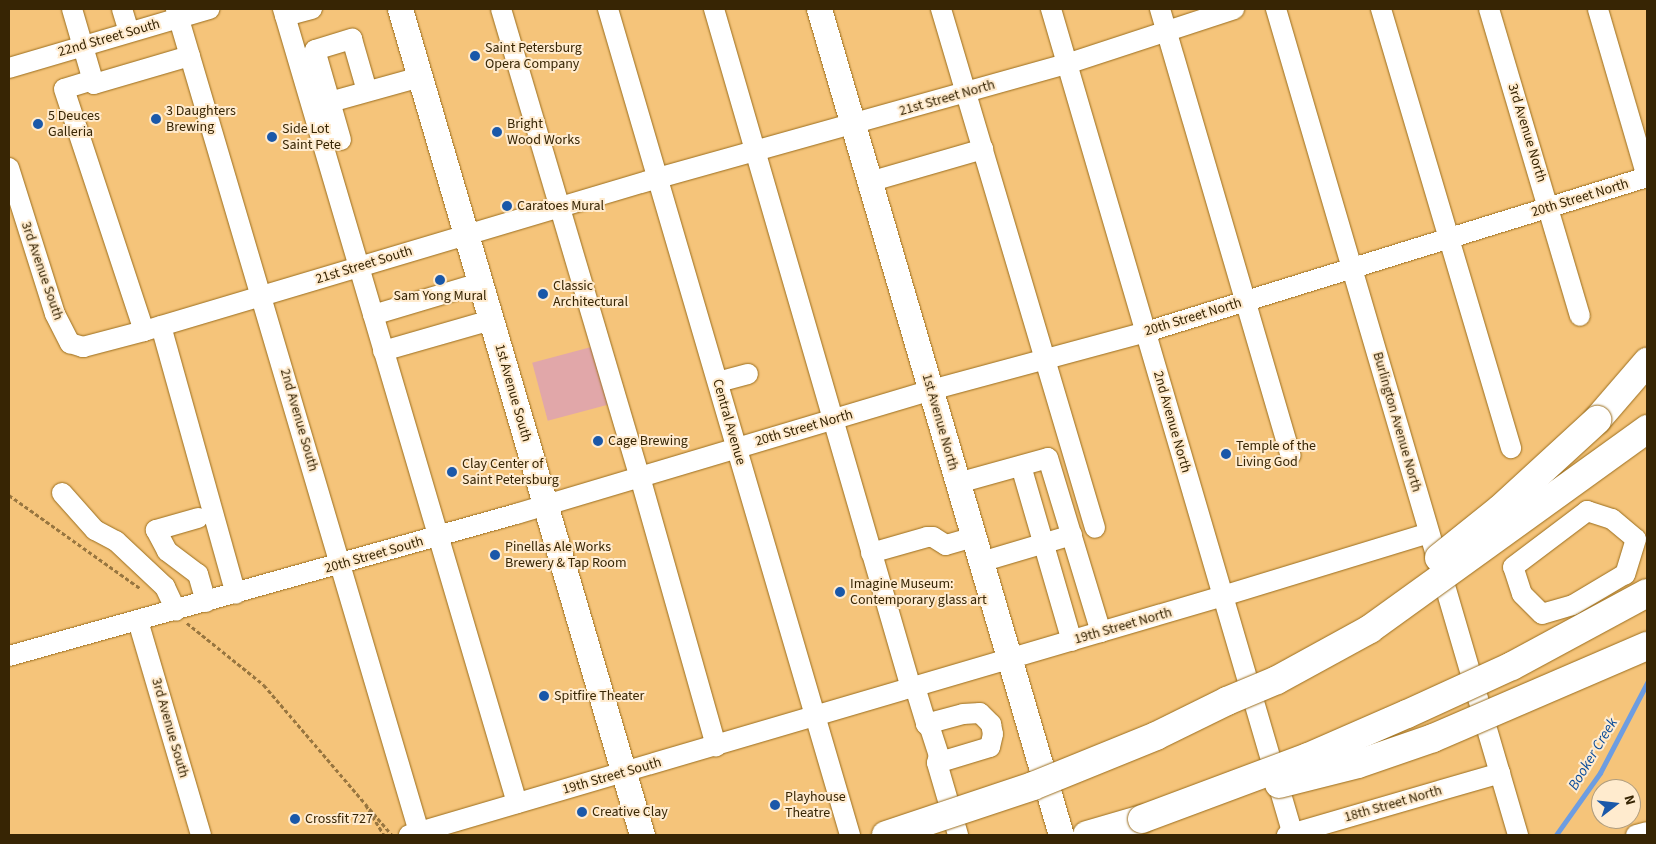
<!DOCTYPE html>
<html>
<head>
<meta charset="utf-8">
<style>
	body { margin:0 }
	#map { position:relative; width:1656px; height:844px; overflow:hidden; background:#f5c47a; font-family:"Source Sans 3",sans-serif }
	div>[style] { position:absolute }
	.green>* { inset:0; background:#e1a7a9; transform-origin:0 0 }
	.stream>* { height:4.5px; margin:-2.25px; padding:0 2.25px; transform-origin:2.25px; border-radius:2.25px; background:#6d9de1 }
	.path>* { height:2.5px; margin-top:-1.25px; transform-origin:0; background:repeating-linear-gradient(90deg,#987640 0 4px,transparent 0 6.5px) }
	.roads { filter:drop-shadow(0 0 1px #9a6d1d) drop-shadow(0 0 1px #9a6d1d) }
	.minor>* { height:20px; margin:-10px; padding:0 10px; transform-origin:10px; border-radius:10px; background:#fff }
	.major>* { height:25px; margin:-12.5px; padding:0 12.5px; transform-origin:12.5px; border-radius:12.5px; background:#fff }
	.highway>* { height:28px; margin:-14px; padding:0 14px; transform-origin:14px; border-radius:14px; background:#fff }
	.bridges { filter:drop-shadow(0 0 1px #9a6d1d) drop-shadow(0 0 1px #9a6d1d) }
	.highway-bridge>* { height:28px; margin:-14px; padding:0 14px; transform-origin:14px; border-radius:14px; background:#fff }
	.dots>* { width:14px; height:14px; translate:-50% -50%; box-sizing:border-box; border:2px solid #ffebce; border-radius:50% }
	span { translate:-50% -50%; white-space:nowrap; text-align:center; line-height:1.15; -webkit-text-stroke:4px #ffebce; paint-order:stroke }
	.street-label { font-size:14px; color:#372504 }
	.poi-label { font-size:14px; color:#372504 }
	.left { translate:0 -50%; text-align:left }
	.water-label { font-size:15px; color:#074a9a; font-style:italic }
	.frame { position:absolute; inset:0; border:10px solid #372504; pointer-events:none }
	.north { position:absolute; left:1591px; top:779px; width:50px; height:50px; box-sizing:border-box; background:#ffebce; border:1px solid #af9c7d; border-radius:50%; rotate:74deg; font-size:14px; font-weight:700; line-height:20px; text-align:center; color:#372504 }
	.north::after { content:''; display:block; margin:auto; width:18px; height:22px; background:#1a58a9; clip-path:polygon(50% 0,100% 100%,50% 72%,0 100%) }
</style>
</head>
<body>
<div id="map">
	<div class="green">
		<i style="left:595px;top:346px;width:60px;height:65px;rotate:75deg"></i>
	</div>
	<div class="stream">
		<i style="left:1556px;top:835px;width:76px;rotate:-54.6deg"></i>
		<i style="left:1600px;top:773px;width:102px;rotate:-62.4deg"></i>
	</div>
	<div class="path">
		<i style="left:9px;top:495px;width:161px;rotate:35.4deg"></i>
		<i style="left:187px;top:623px;width:99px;rotate:38.8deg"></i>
		<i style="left:264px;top:685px;width:197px;rotate:49.5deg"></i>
		<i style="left:366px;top:805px;width:35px;rotate:59deg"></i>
	</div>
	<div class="roads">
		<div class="minor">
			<i style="left:72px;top:9px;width:78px;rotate:73.7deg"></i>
			<i style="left:94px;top:84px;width:100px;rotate:-16.3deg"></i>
			<i style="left:122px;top:9px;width:24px;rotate:73deg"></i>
			<i style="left:176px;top:9px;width:858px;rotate:73.55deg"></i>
			<i style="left:283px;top:9px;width:828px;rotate:73.58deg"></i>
			<i style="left:501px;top:9px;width:488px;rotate:73.5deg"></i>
			<i style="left:640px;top:477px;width:280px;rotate:74.2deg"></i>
			<i style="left:608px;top:9px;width:861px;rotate:73.67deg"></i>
			<i style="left:714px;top:9px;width:707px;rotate:73.82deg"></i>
			<i style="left:941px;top:9px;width:541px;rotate:73.47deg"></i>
			<i style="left:1051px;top:9px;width:861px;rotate:73.67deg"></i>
			<i style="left:1160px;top:9px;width:465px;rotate:73.7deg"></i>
			<i style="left:1276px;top:9px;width:861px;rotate:73.67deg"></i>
			<i style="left:1381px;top:9px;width:458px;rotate:73.5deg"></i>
			<i style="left:1489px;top:9px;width:320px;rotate:73.5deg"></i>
			<i style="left:285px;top:16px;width:28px;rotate:-15deg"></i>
			<i style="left:9px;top:68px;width:209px;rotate:-16.4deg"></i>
			<i style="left:93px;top:80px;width:30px;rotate:163deg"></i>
			<i style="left:64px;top:89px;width:255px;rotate:71.7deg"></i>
			<i style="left:330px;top:102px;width:54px;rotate:-106.1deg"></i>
			<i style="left:315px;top:50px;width:39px;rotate:-17deg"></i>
			<i style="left:352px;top:39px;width:54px;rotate:73.9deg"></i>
			<i style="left:341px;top:140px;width:40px;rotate:-106deg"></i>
			<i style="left:330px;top:102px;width:93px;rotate:-15.5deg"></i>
			<i style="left:9px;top:168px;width:153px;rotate:72.5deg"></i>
			<i style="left:55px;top:314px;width:33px;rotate:63deg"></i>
			<i style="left:70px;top:343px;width:14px;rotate:17deg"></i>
			<i style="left:83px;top:347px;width:63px;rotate:-14.7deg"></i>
			<i style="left:144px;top:331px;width:536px;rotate:-16.58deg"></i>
			<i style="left:658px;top:178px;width:425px;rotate:-15.6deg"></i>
			<i style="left:1067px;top:64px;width:176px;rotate:-18.2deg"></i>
			<i style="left:869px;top:182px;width:119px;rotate:-16.1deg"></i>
			<i style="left:373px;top:315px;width:112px;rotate:-16.7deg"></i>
			<i style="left:161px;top:326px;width:278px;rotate:74.4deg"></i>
			<i style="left:383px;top:351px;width:112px;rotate:-16deg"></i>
			<i style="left:718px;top:382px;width:31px;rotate:-15deg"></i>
			<i style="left:1021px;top:466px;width:182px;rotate:73.8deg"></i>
			<i style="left:958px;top:483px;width:93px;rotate:-15.5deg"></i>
			<i style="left:1048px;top:458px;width:182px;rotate:73.1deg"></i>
			<i style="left:62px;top:493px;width:50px;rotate:48.3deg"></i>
			<i style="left:95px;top:530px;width:24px;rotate:28deg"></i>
			<i style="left:116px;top:541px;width:67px;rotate:43.2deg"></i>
			<i style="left:165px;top:587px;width:26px;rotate:65deg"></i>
			<i style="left:1587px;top:511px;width:26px;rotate:18deg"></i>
			<i style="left:1612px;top:519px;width:31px;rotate:40deg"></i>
			<i style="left:1636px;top:539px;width:37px;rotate:107deg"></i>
			<i style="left:1625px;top:574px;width:61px;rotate:149.2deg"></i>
			<i style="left:1573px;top:605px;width:32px;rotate:164deg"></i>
			<i style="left:1542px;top:614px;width:28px;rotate:-135deg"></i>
			<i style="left:1522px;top:594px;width:28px;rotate:-108deg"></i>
			<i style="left:1513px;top:567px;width:93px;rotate:-37.1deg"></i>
			<i style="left:198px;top:518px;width:44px;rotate:164.1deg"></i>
			<i style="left:156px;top:530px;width:24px;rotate:62deg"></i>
			<i style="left:167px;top:551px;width:39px;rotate:37deg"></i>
			<i style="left:198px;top:574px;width:29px;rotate:74deg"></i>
			<i style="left:871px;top:553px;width:58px;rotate:-15.9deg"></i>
			<i style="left:927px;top:537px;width:6px"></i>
			<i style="left:933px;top:537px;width:15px;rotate:32deg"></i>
			<i style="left:946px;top:545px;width:29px;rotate:-16deg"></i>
			<i style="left:981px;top:562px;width:95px;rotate:-16.5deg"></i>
			<i style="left:138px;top:621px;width:223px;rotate:73.6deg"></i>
			<i style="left:9px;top:656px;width:527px;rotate:-15.65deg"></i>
			<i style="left:516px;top:514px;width:433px;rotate:-16.6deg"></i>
			<i style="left:931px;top:390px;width:223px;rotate:-15.1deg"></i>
			<i style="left:1146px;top:332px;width:524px;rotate:-17.19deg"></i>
			<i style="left:1647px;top:177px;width:175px;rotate:-106.3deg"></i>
			<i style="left:915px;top:687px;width:39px;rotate:73deg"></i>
			<i style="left:926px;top:724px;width:6px;rotate:45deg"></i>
			<i style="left:930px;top:728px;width:28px;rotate:72deg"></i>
			<i style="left:939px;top:755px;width:8px;rotate:104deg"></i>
			<i style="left:937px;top:763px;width:75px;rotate:73.7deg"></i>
			<i style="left:926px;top:724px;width:38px;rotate:-15deg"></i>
			<i style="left:963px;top:714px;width:17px;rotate:-3deg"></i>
			<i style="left:980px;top:713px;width:16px;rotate:45deg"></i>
			<i style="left:991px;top:724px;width:10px;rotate:79deg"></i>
			<i style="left:993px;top:734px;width:13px;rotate:103deg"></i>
			<i style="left:990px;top:747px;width:55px;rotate:163.2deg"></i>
			<i style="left:409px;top:835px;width:848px;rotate:-16.36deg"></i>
			<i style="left:1223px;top:596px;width:215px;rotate:-17deg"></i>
			<i style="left:1287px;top:835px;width:222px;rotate:-16.2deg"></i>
			<i style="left:1636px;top:835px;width:11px;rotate:-15deg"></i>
		</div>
		<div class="major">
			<i style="left:400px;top:9px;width:861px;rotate:73.67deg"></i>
			<i style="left:819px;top:9px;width:861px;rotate:73.67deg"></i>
		</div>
		<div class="highway">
			<i style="left:1597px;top:420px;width:77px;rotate:-49.2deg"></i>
			<i style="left:1087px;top:835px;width:57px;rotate:-16.2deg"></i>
		</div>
	</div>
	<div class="bridges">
		<div class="highway-bridge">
			<i style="left:1439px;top:558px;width:78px;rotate:-38.8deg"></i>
			<i style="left:1500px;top:509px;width:132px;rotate:-42.5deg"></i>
			<i style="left:1279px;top:784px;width:81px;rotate:-14.2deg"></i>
			<i style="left:1358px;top:764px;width:79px;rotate:-19.1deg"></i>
			<i style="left:1433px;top:738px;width:233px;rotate:-23.3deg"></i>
			<i style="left:1142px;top:819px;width:177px;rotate:-20.5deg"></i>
			<i style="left:1308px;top:757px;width:108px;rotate:-23.5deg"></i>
			<i style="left:1407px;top:714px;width:115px;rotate:-24.6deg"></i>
			<i style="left:1512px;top:666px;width:153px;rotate:-28.4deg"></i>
			<i style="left:886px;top:835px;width:155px;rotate:-18.4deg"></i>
			<i style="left:1033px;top:786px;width:133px;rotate:-22.1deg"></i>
			<i style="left:1156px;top:736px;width:79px;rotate:-26.2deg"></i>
			<i style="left:1227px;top:701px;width:54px;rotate:-22.8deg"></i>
			<i style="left:1277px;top:680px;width:106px;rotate:-28.7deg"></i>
			<i style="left:1370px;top:629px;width:342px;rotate:-35.8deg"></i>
		</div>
	</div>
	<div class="dots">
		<i style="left:475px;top:56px;background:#1a58a9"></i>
		<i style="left:156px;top:119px;background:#1a58a9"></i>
		<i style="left:38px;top:124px;background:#1a58a9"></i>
		<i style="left:497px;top:132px;background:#1a58a9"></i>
		<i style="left:272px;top:137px;background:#1a58a9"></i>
		<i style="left:507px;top:206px;background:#1a58a9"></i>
		<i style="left:440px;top:280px;background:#1a58a9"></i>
		<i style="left:543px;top:294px;background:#1a58a9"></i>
		<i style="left:598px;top:441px;background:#1a58a9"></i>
		<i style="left:1226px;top:454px;background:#1a58a9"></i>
		<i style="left:452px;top:472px;background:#1a58a9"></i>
		<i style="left:495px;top:555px;background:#1a58a9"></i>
		<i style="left:840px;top:592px;background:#1a58a9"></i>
		<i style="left:544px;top:696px;background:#1a58a9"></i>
		<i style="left:775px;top:805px;background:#1a58a9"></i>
		<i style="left:582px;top:812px;background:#1a58a9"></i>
		<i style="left:295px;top:819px;background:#1a58a9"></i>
	</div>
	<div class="street-label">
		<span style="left:109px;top:38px;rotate:-16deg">22nd Street South</span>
		<span style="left:947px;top:98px;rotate:-16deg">21st Street North</span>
		<span style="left:1527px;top:133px;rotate:73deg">3rd Avenue North</span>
		<span style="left:1580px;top:198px;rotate:-17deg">20th Street North</span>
		<span style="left:364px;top:265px;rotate:-17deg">21st Street South</span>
		<span style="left:42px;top:271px;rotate:71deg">3rd Avenue South</span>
		<span style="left:1193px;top:317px;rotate:-17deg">20th Street North</span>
		<span style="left:513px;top:393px;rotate:74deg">1st Avenue South</span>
		<span style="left:299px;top:420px;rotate:74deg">2nd Avenue South</span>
		<span style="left:729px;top:422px;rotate:74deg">Central Avenue</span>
		<span style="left:940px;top:422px;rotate:74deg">1st Avenue North</span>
		<span style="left:1172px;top:422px;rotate:74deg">2nd Avenue North</span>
		<span style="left:1397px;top:422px;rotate:74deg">Burlington Avenue North</span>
		<span style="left:804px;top:428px;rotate:-16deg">20th Street North</span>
		<span style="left:374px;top:555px;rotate:-16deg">20th Street South</span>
		<span style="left:1123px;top:626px;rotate:-16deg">19th Street North</span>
		<span style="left:170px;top:728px;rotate:74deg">3rd Avenue South</span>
		<span style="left:612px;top:776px;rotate:-16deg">19th Street South</span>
		<span style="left:1393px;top:804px;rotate:-16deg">18th Street North</span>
	</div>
	<div class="poi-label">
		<span class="left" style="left:485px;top:56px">Saint Petersburg<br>Opera Company</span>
		<span class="left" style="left:166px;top:119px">3 Daughters<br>Brewing</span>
		<span class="left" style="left:48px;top:124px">5 Deuces<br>Galleria</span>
		<span class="left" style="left:507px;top:132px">Bright<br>Wood Works</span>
		<span class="left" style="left:282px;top:137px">Side Lot<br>Saint Pete</span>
		<span class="left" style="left:517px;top:206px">Caratoes Mural</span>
		<span class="left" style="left:553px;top:294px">Classic<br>Architectural</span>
		<span style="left:440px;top:296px">Sam Yong Mural</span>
		<span class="left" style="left:608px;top:441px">Cage Brewing</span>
		<span class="left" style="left:1236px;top:454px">Temple of the<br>Living God</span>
		<span class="left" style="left:462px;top:472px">Clay Center of<br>Saint Petersburg</span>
		<span class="left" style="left:505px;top:555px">Pinellas Ale Works<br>Brewery &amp; Tap Room</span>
		<span class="left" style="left:850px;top:592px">Imagine Museum:<br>Contemporary glass art</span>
		<span class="left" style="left:554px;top:696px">Spitfire Theater</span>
		<span class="left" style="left:785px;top:805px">Playhouse<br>Theatre</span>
		<span class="left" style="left:592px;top:812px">Creative Clay</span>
		<span class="left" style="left:305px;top:819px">Crossfit 727</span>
	</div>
	<div class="water-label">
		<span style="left:1593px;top:754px;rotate:-59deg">Booker Creek</span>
	</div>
	<div class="frame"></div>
	<div class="north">N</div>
</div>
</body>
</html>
